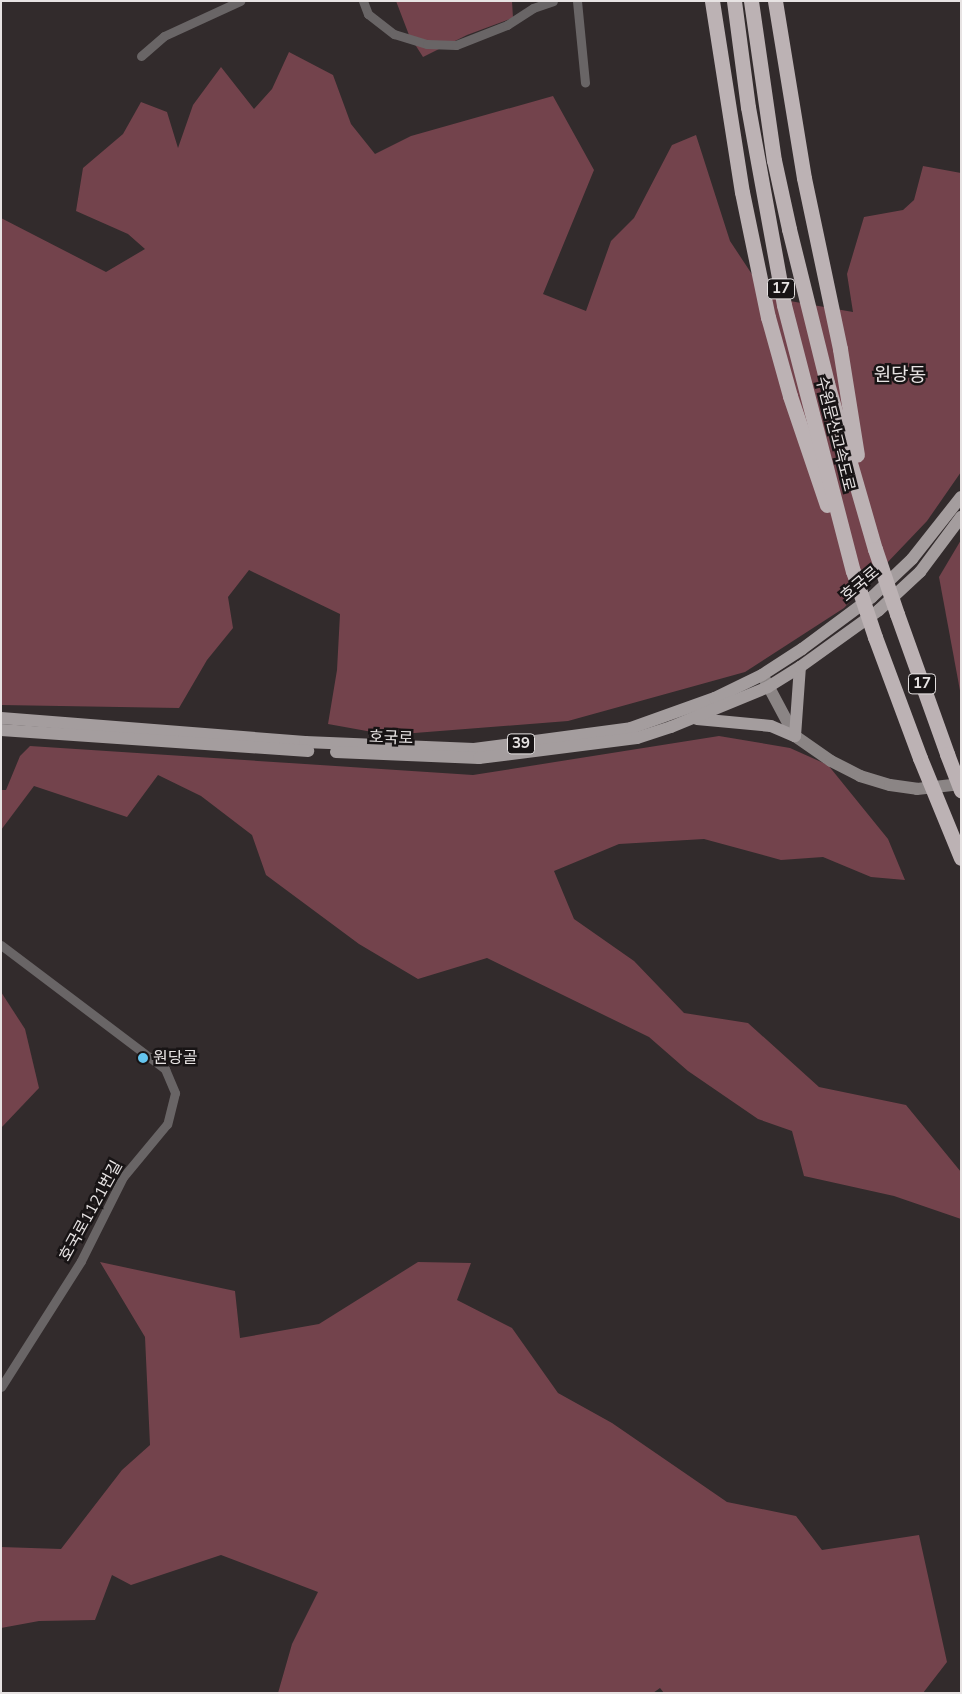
<!DOCTYPE html>
<html>
<head>
<meta charset="utf-8">
<style>
	body { margin:0 }
	#map { position:relative; width:962px; height:1694px; overflow:hidden; background:#322b2c; font-family:"Nunito Sans","Noto Sans KR",sans-serif }
	div>[style] { position:absolute }
	.forest>* { inset:0; background:#73434c }
	.minor>* { height:9px; margin:-4.5px; padding:0 4.5px; transform-origin:4.5px; border-radius:4.5px; background:#696566 }
	.secondary>* { height:12px; margin:-6px; padding:0 6px; transform-origin:6px; border-radius:6px; background:#8b8585 }
	.primary>* { height:12px; margin:-6px; padding:0 6px; transform-origin:6px; border-radius:6px; background:#a49d9e }
	.motorway>* { height:15px; margin:-7.5px; padding:0 7.5px; transform-origin:7.5px; border-radius:7.5px; background:#bcb2b4 }
	.motorway-bridge>* { height:15px; margin:-7.5px; padding:0 7.5px; transform-origin:7.5px; border-radius:7.5px; background:#bcb2b4 }
	.dots>* { width:14px; height:14px; translate:-50% -50%; box-sizing:border-box; border:2px solid #181415; border-radius:50% }
	span { translate:-50% -50%; white-space:nowrap; text-align:center; line-height:1.15; -webkit-text-stroke:5px #181415; paint-order:stroke }
	.shield-label span { padding:1px 4px; background:#181415; border:1px solid; border-radius:4px; -webkit-text-stroke-width:0 }
	.shield-label { font-size:15px; color:#e7e3e3; font-weight:700 }
	.street-label { font-size:16px; color:#e7e3e3 }
	.poi-label { font-size:16px; color:#e7e3e3 }
	.left { translate:0 -50%; text-align:left }
	.quarter-label { font-size:19px; color:#e7e3e3 }
	.frame { position:absolute; inset:0; border:2px solid #e7e3e3; pointer-events:none }
</style>
</head>
<body>
<div id="map">
	<div class="forest">
		<i style="clip-path:polygon(396px 1px,512px 1px,513px 18px,467px 35px,423px 57px,409px 35px)"></i>
		<i style="clip-path:polygon(289px 52px,333px 75px,351px 124px,375px 154px,411px 136px,553px 96px,594px 170px,543px 294px,586px 311px,611px 241px,634px 218px,672px 145px,696px 135px,730px 241px,767px 297px,853px 312px,847px 274px,864px 217px,903px 210px,914px 200px,923px 166px,961px 173px,961px 472px,927px 521px,844px 608px,745px 672px,568px 721px,389px 735px,328px 724px,337px 670px,340px 614px,249px 570px,228px 597px,233px 628px,207px 660px,179px 708px,1px 705px,1px 218px,106px 272px,145px 249px,128px 234px,76px 211px,83px 168px,123px 134px,141px 102px,167px 112px,178px 148px,193px 105px,221px 67px,254px 109px,272px 89px)"></i>
		<i style="clip-path:polygon(961px 540px,961px 696px,939px 577px)"></i>
		<i style="clip-path:polygon(719px 736px,790px 748px,828px 765px,888px 839px,905px 880px,871px 877px,823px 857px,781px 860px,704px 839px,619px 844px,554px 871px,574px 919px,634px 961px,684px 1013px,748px 1023px,819px 1087px,906px 1105px,961px 1172px,961px 1219px,894px 1196px,804px 1176px,792px 1131px,758px 1119px,688px 1071px,649px 1037px,487px 958px,418px 979px,359px 944px,266px 875px,252px 835px,201px 796px,158px 775px,127px 817px,34px 786px,1px 830px,1px 790px,6px 790px,20px 756px,30px 746px,473px 775px)"></i>
		<i style="clip-path:polygon(1px 992px,25px 1029px,39px 1088px,1px 1128px)"></i>
		<i style="clip-path:polygon(100px 1262px,235px 1291px,240px 1338px,319px 1324px,418px 1262px,471px 1263px,457px 1300px,512px 1328px,558px 1393px,612px 1423px,727px 1502px,796px 1516px,822px 1550px,919px 1535px,947px 1662px,923px 1693px,664px 1693px,660px 1688px,653px 1693px,278px 1693px,292px 1644px,318px 1592px,221px 1555px,131px 1585px,112px 1575px,95px 1620px,39px 1621px,1px 1628px,1px 1547px,61px 1549px,122px 1470px,150px 1445px,145px 1337px)"></i>
	</div>
	<div class="minor">
		<i style="left:363px;top:1px;width:14px;rotate:69deg"></i>
		<i style="left:368px;top:14px;width:33px;rotate:38deg"></i>
		<i style="left:394px;top:34px;width:34px;rotate:17deg"></i>
		<i style="left:427px;top:44px;width:29px;rotate:2deg"></i>
		<i style="left:456px;top:45px;width:55px;rotate:-21.4deg"></i>
		<i style="left:507px;top:25px;width:31px;rotate:-33deg"></i>
		<i style="left:533px;top:8px;width:21px;rotate:-19deg"></i>
		<i style="left:577px;top:1px;width:82px;rotate:84.4deg"></i>
		<i style="left:141px;top:56px;width:30px;rotate:-41deg"></i>
		<i style="left:164px;top:36px;width:84px;rotate:-24.7deg"></i>
		<i style="left:1px;top:945px;width:206px;rotate:37.1deg"></i>
		<i style="left:165px;top:1069px;width:26px;rotate:67deg"></i>
		<i style="left:175px;top:1093px;width:32px;rotate:104deg"></i>
		<i style="left:167px;top:1124px;width:69px;rotate:129.7deg"></i>
		<i style="left:123px;top:1177px;width:94px;rotate:116.6deg"></i>
		<i style="left:81px;top:1261px;width:149px;rotate:122.4deg"></i>
	</div>
	<div class="secondary">
		<i style="left:764px;top:678px;width:66px;rotate:61.9deg"></i>
		<i style="left:795px;top:736px;width:44px;rotate:34.8deg"></i>
		<i style="left:831px;top:761px;width:33px;rotate:27deg"></i>
		<i style="left:860px;top:776px;width:31px;rotate:17deg"></i>
		<i style="left:890px;top:785px;width:27px;rotate:8deg"></i>
		<i style="left:917px;top:789px;width:44px;rotate:-6.5deg"></i>
	</div>
	<div class="primary">
		<i style="left:1px;top:718px;width:305px;rotate:4.5deg"></i>
		<i style="left:305px;top:742px;width:169px;rotate:2.4deg"></i>
		<i style="left:474px;top:749px;width:158px;rotate:-7.6deg"></i>
		<i style="left:631px;top:728px;width:89px;rotate:-19.7deg"></i>
		<i style="left:715px;top:698px;width:52px;rotate:-26.1deg"></i>
		<i style="left:762px;top:675px;width:48px;rotate:-33deg"></i>
		<i style="left:802px;top:649px;width:87px;rotate:-36.6deg"></i>
		<i style="left:872px;top:597px;width:55px;rotate:-43.5deg"></i>
		<i style="left:912px;top:559px;width:79px;rotate:-51.7deg"></i>
		<i style="left:697px;top:719px;width:74px;rotate:5.4deg"></i>
		<i style="left:771px;top:726px;width:26px;rotate:23deg"></i>
		<i style="left:795px;top:736px;width:69px;rotate:-85.9deg"></i>
		<i style="left:1px;top:730px;width:308px;rotate:3.9deg"></i>
		<i style="left:336px;top:752px;width:143px;rotate:2.4deg"></i>
		<i style="left:479px;top:758px;width:159px;rotate:-7.2deg"></i>
		<i style="left:637px;top:738px;width:36px;rotate:-18deg"></i>
		<i style="left:671px;top:727px;width:105px;rotate:-22.4deg"></i>
		<i style="left:768px;top:687px;width:38px;rotate:-32deg"></i>
		<i style="left:800px;top:667px;width:97px;rotate:-35.8deg"></i>
		<i style="left:879px;top:610px;width:56px;rotate:-42.8deg"></i>
		<i style="left:920px;top:572px;width:69px;rotate:-53.3deg"></i>
	</div>
	<div class="motorway">
		<i style="left:712px;top:1px;width:193px;rotate:81.1deg"></i>
		<i style="left:742px;top:192px;width:128px;rotate:78.3deg"></i>
		<i style="left:768px;top:317px;width:82px;rotate:74.4deg"></i>
		<i style="left:790px;top:396px;width:115px;rotate:71.3deg"></i>
		<i style="left:734px;top:1px;width:107px;rotate:82.5deg"></i>
		<i style="left:748px;top:107px;width:201px;rotate:79.7deg"></i>
		<i style="left:784px;top:305px;width:275px;rotate:75.5deg"></i>
		<i style="left:751px;top:1px;width:161px;rotate:81.8deg"></i>
		<i style="left:774px;top:160px;width:71px;rotate:77.7deg"></i>
		<i style="left:789px;top:229px;width:159px;rotate:76.1deg"></i>
		<i style="left:827px;top:383px;width:173px;rotate:73.9deg"></i>
		<i style="left:775px;top:1px;width:179px;rotate:80.7deg"></i>
		<i style="left:804px;top:178px;width:175px;rotate:78.1deg"></i>
		<i style="left:840px;top:349px;width:107px;rotate:80.9deg"></i>
		<i style="left:897px;top:614px;width:149px;rotate:70.3deg"></i>
		<i style="left:875px;top:637px;width:129px;rotate:69.6deg"></i>
	</div>
	<div class="motorway-bridge">
		<i style="left:875px;top:549px;width:69px;rotate:71.3deg"></i>
		<i style="left:853px;top:571px;width:70px;rotate:71.6deg"></i>
		<i style="left:947px;top:754px;width:39px;rotate:69deg"></i>
		<i style="left:920px;top:758px;width:108px;rotate:67.7deg"></i>
	</div>
	<div class="dots">
		<i style="left:143px;top:1058px;background:#65c5ef"></i>
	</div>
	<div class="shield-label">
		<span style="left:781px;top:289px">17</span>
		<span style="left:922px;top:684px">17</span>
		<span style="left:521px;top:744px">39</span>
	</div>
	<div class="street-label">
		<span style="left:835px;top:434px;rotate:76deg">수원문산고속도로</span>
		<span style="left:860px;top:584px;rotate:-40deg">호국로</span>
		<span style="left:391px;top:738px;rotate:2deg">호국로</span>
		<span style="left:91px;top:1211px;rotate:-61deg">호국로1121번길</span>
	</div>
	<div class="poi-label">
		<span class="left" style="left:153px;top:1058px">원당골</span>
	</div>
	<div class="quarter-label">
		<span style="left:900px;top:376px">원당동</span>
	</div>
	<div class="frame"></div>
</div>
</body>
</html>
